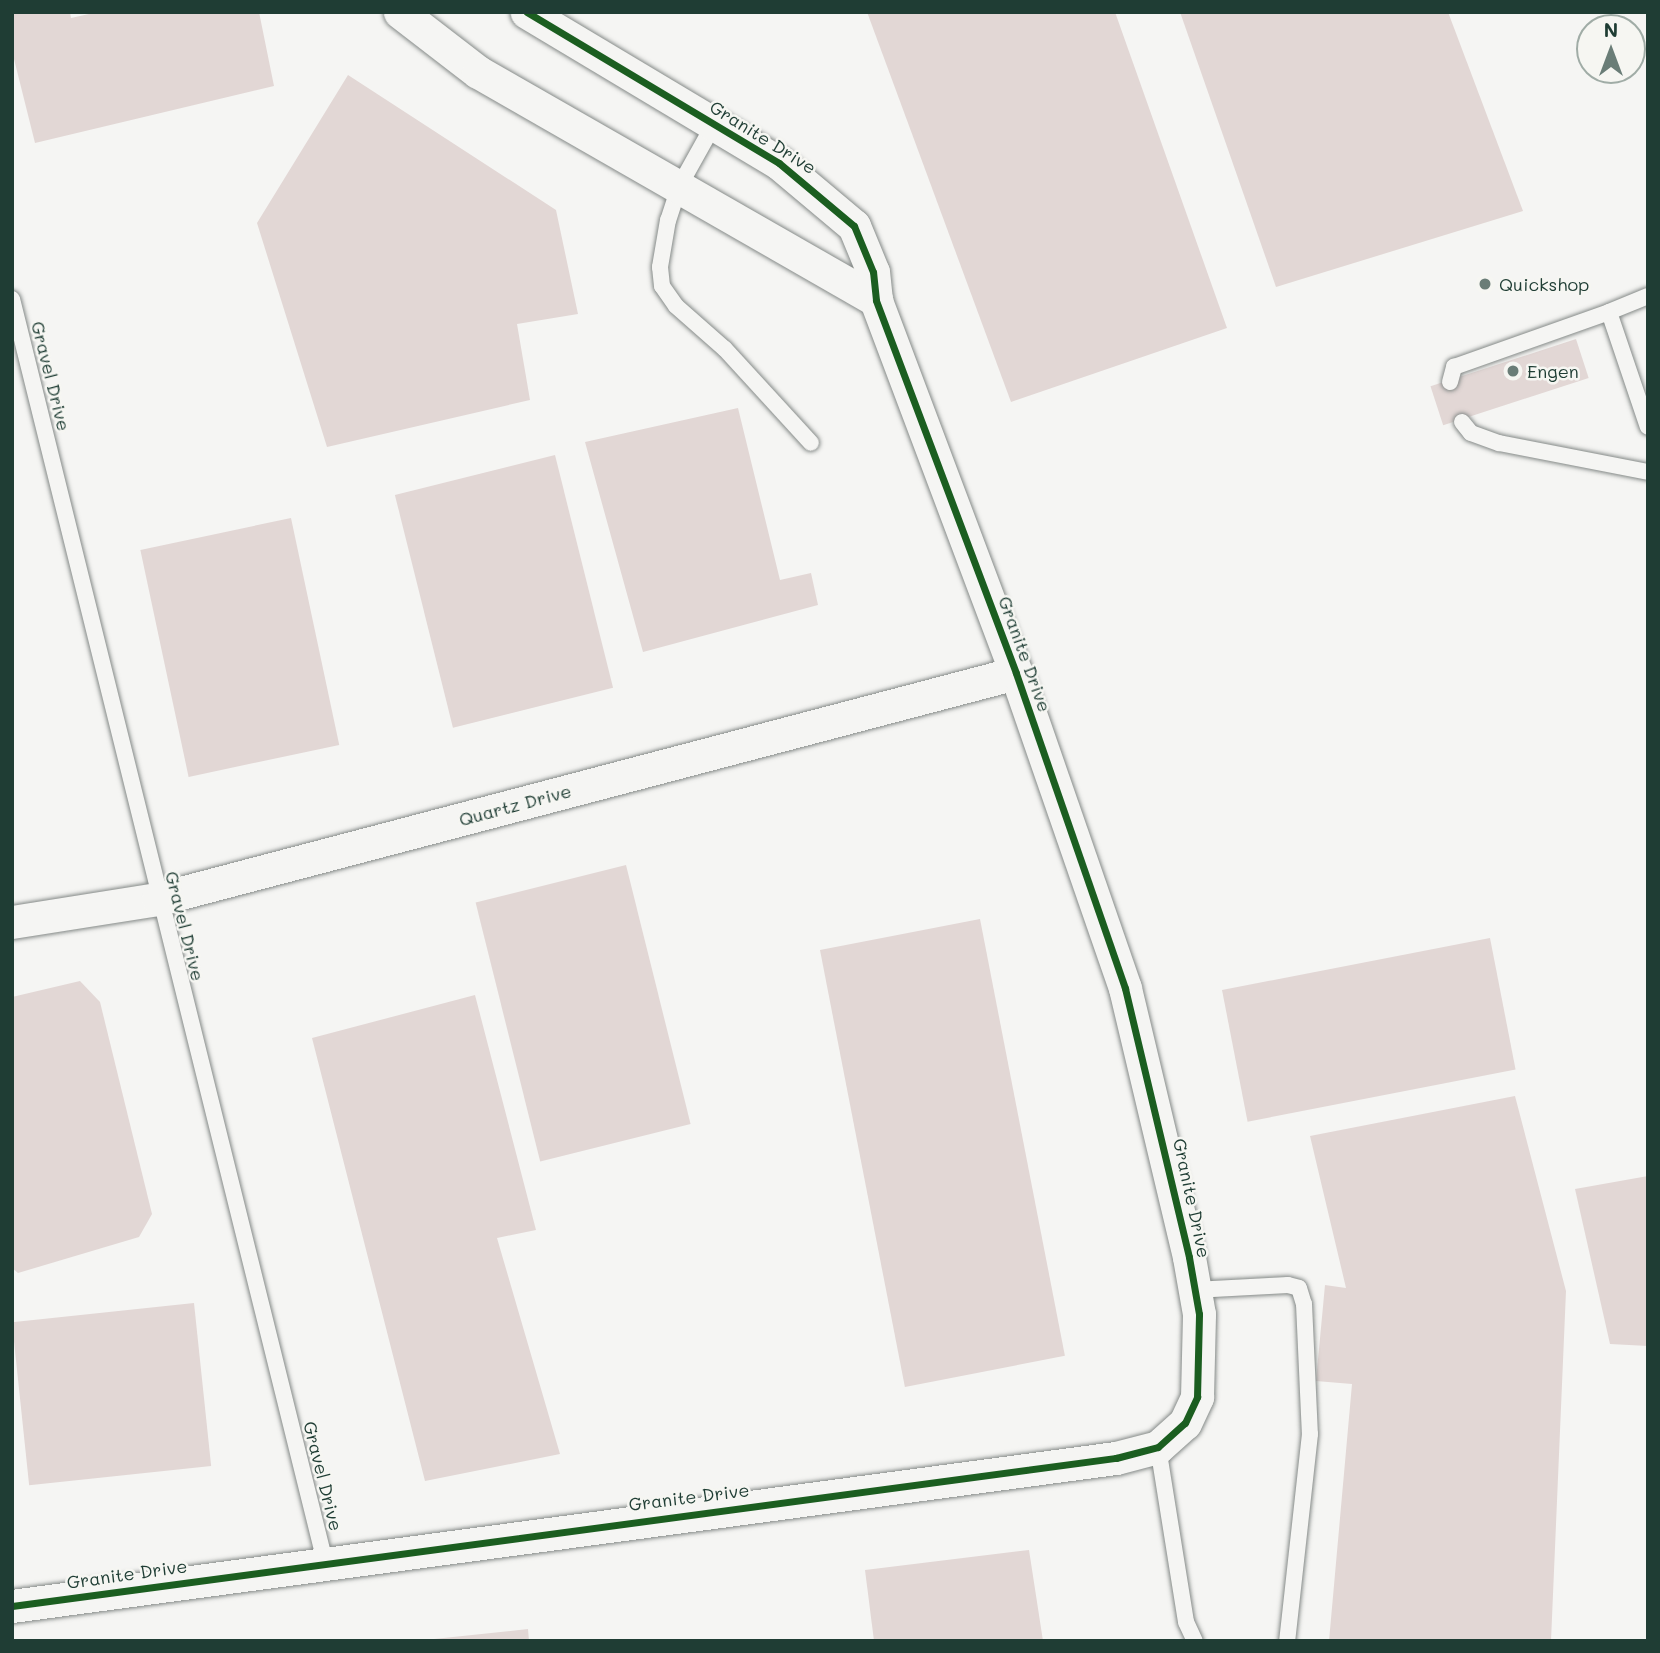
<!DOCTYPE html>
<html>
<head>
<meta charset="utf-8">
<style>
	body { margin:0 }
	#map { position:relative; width:1660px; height:1653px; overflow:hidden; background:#f5f5f3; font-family:Mali,sans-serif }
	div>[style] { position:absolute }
	.building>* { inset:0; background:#e2d7d5; transform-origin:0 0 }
	.roads { filter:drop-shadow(0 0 2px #858a88) drop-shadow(0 0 2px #858a88) }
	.lane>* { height:16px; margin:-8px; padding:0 8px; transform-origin:8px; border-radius:8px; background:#f5f5f3 }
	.street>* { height:33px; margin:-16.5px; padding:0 16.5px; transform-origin:16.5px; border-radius:16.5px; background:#f5f5f3 }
	.cycleway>* { height:7px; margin:-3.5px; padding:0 3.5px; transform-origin:3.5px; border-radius:3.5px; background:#1b5e20 }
	.dots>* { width:19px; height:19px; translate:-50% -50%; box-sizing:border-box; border:4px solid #f6f6f2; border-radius:50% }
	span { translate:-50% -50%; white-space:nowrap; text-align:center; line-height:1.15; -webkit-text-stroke:5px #f6f6f2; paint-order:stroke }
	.street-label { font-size:18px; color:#1f3d34 }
	.poi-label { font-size:18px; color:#1f3d34 }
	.left { translate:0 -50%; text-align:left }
	.frame { position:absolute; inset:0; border:14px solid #1f3d34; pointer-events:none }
	.north { position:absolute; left:1576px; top:14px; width:70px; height:70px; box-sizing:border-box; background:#f6f6f2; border:2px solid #a0aca6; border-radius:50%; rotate:0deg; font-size:19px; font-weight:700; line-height:28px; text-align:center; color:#1f3d34 }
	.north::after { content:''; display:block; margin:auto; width:24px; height:32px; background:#6a7d77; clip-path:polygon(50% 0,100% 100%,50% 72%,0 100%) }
</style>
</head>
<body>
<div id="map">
	<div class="building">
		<i style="clip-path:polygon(12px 12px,70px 12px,71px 18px,98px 12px,259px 12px,274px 86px,35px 143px,12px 51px)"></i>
		<i style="clip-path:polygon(867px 12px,1115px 12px,1227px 328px,1011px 402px)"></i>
		<i style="clip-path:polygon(1180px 12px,1448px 12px,1523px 211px,1276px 287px)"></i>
		<i style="clip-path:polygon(348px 75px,556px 210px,578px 314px,517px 324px,530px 400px,327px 447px,257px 223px)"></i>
		<i style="left:1576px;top:339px;width:41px;height:153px;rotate:72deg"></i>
		<i style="clip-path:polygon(738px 408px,780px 580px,811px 573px,818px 605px,643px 652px,585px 442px)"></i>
		<i style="left:555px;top:455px;width:240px;height:165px;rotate:76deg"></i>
		<i style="left:291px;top:518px;width:232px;height:154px;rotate:78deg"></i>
		<i style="left:626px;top:865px;width:267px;height:155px;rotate:76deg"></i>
		<i style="left:980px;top:919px;width:445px;height:163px;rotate:79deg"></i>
		<i style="left:1490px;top:938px;width:134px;height:273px;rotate:79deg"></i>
		<i style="clip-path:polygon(80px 981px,100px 1002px,152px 1214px,139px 1237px,18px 1273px,12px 1268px,12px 997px)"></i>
		<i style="clip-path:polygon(475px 995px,536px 1230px,497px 1238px,560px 1454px,425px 1481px,312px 1038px)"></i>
		<i style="clip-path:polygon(1515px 1096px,1566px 1291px,1551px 1641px,1329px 1641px,1352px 1384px,1316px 1381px,1325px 1285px,1346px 1288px,1310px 1136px)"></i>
		<i style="clip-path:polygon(1648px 1176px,1648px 1346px,1610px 1344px,1575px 1189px)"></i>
		<i style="left:194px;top:1303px;width:164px;height:183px;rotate:84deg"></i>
		<i style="clip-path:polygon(1029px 1550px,1043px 1641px,874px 1641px,865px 1570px)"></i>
		<i style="clip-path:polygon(528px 1629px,529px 1641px,434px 1641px,434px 1639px)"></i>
	</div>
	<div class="roads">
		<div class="lane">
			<i style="left:714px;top:124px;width:72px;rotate:119.1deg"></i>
			<i style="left:679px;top:187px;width:35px;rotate:108deg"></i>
			<i style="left:668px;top:220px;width:48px;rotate:99.7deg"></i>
			<i style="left:660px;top:267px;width:19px;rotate:84deg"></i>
			<i style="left:662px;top:286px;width:24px;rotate:55deg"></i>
			<i style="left:676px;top:306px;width:65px;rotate:41.3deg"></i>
			<i style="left:725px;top:349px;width:127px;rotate:47.5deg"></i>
			<i style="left:1648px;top:296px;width:42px;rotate:157.7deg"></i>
			<i style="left:1609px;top:312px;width:121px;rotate:71.3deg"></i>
			<i style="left:12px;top:299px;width:1301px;rotate:76.08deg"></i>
			<i style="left:1450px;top:382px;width:16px;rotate:-75deg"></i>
			<i style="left:1454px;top:367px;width:164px;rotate:-19.5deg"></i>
			<i style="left:1462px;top:422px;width:14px;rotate:51deg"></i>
			<i style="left:1471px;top:433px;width:30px;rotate:20deg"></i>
			<i style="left:1499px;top:443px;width:152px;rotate:11deg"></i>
			<i style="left:1194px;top:1290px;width:94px;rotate:-3deg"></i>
			<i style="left:1288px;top:1285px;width:11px;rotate:15deg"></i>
			<i style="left:1299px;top:1288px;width:17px;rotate:73deg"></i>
			<i style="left:1304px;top:1304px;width:130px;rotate:87.4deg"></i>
			<i style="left:1310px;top:1434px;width:208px;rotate:96.3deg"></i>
			<i style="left:1158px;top:1447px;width:177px;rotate:80.9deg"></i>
			<i style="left:1186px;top:1622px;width:21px;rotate:65deg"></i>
		</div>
		<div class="street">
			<i style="left:400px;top:12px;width:98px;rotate:37.6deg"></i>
			<i style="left:478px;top:72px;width:459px;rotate:29.8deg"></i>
			<i style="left:12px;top:922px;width:148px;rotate:-9deg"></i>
			<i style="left:158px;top:899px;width:887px;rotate:-14.76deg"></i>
			<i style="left:12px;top:1606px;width:1114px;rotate:-7.64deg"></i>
			<i style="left:1116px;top:1458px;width:43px;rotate:-14.7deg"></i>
			<i style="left:1158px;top:1447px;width:36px;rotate:-42deg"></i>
			<i style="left:1185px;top:1423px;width:29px;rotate:-65deg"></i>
			<i style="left:1197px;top:1397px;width:83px;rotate:-88.6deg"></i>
			<i style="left:1199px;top:1314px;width:58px;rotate:-100deg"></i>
			<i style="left:1189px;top:1257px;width:277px;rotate:-103.4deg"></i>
			<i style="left:1125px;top:988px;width:333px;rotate:-109.1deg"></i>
			<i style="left:1016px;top:673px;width:398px;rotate:-110.6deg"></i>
			<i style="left:876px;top:300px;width:28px;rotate:-96deg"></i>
			<i style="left:873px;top:272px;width:50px;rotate:-112.4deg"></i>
			<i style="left:854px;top:226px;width:98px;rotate:-140deg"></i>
			<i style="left:779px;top:163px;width:294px;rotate:-149.1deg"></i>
		</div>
	</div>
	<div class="cycleway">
		<i style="left:12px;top:1606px;width:1114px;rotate:-7.64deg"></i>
		<i style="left:1116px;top:1458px;width:43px;rotate:-14.7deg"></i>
		<i style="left:1158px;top:1447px;width:36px;rotate:-42deg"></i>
		<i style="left:1185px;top:1423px;width:29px;rotate:-65deg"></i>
		<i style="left:1197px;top:1397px;width:83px;rotate:-88.6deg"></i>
		<i style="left:1199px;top:1314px;width:58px;rotate:-100deg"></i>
		<i style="left:1189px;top:1257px;width:277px;rotate:-103.4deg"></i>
		<i style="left:1125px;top:988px;width:333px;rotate:-109.1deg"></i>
		<i style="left:1016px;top:673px;width:398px;rotate:-110.6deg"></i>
		<i style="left:876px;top:300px;width:28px;rotate:-96deg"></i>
		<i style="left:873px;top:272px;width:50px;rotate:-112.4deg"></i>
		<i style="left:854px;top:226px;width:98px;rotate:-140deg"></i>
		<i style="left:779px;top:163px;width:294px;rotate:-149.1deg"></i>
	</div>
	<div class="dots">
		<i style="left:1485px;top:284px;background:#6a7d77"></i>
		<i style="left:1513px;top:371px;background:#6a7d77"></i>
	</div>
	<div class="street-label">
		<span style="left:763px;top:137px;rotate:32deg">Granite Drive</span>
		<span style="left:51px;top:376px;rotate:76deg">Gravel Drive</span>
		<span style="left:1025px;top:654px;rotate:70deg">Granite Drive</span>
		<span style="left:515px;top:805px;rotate:-15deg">Quartz Drive</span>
		<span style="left:185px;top:926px;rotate:76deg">Gravel Drive</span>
		<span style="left:1192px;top:1198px;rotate:78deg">Granite Drive</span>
		<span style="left:323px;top:1476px;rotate:76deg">Gravel Drive</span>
		<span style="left:689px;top:1497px;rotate:-7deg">Granite Drive</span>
		<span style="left:127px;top:1574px;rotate:-8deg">Granite Drive</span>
	</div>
	<div class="poi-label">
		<span class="left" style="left:1499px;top:284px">Quickshop</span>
		<span class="left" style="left:1527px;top:371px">Engen</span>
	</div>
	<div class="frame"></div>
	<div class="north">N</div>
</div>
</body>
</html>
